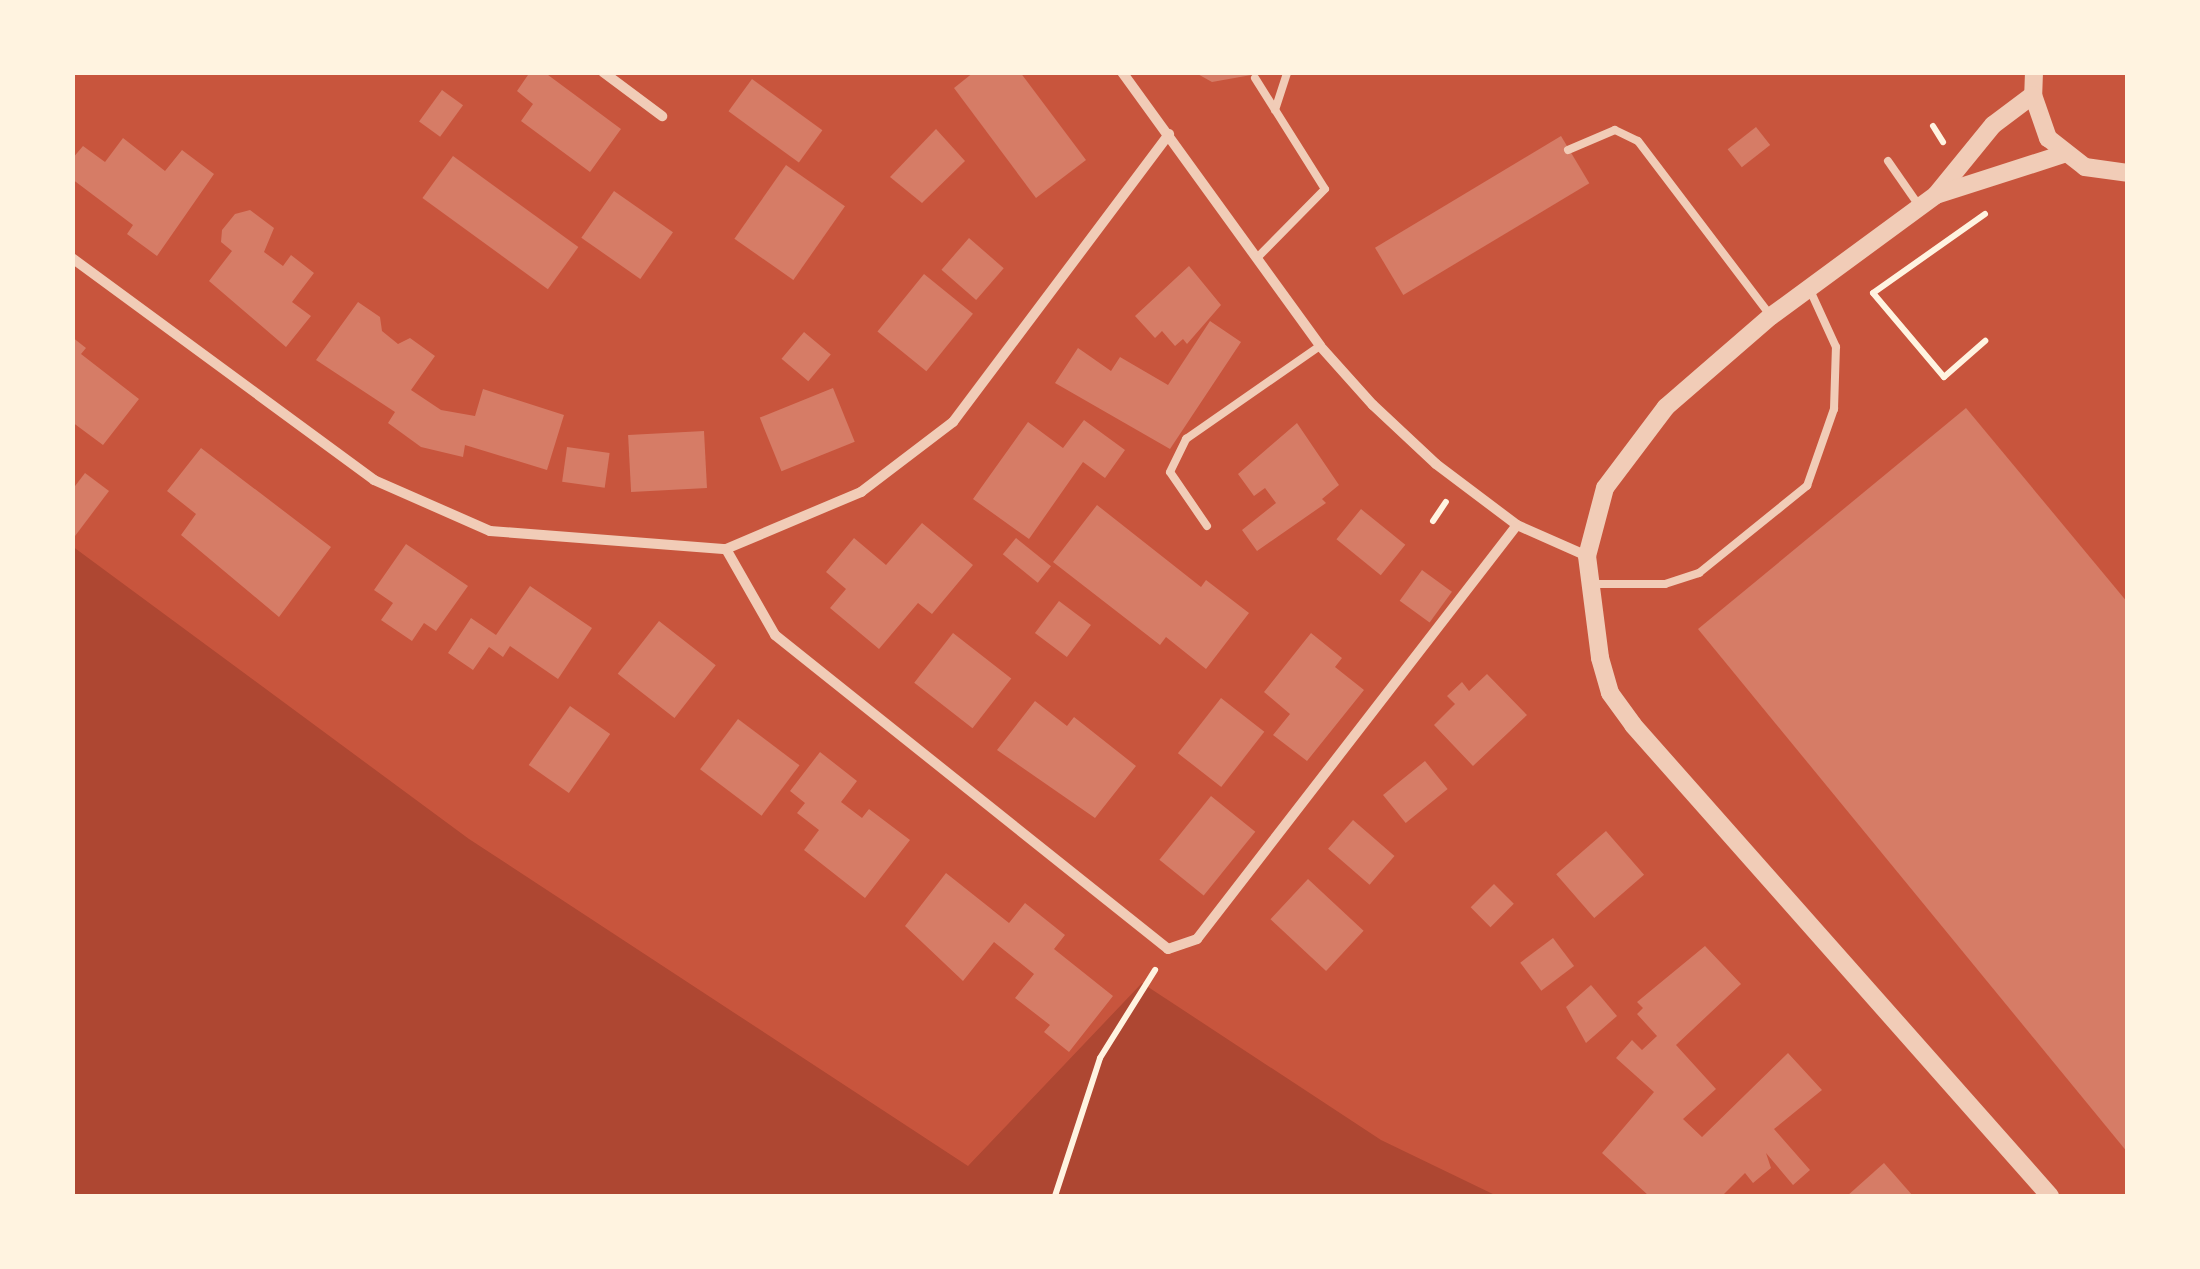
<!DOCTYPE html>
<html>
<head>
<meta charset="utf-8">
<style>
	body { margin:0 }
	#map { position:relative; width:2200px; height:1269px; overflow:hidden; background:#c8553d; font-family:"Libre Baskerville",serif }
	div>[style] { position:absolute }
	.green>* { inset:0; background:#ae4732 }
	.building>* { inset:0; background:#d67c66; transform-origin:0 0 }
	.path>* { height:6px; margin:-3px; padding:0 3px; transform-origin:3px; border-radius:3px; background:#fff3e0 }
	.service>* { height:8px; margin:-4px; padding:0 4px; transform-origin:4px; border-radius:4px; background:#f1ccb7 }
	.minor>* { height:10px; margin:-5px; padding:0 5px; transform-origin:5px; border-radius:5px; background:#f1ccb7 }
	.tertiary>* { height:18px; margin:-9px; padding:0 9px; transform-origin:9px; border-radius:9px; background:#f1ccb7 }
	span { translate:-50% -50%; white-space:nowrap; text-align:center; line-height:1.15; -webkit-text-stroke:10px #fff3e0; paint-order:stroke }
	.frame { position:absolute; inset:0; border:75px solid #fff3e0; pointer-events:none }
</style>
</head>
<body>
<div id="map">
	<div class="green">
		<i style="clip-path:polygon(72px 546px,469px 839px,968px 1166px,1142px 983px,1381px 1140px,1497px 1196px,73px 1196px)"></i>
	</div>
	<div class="building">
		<i style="clip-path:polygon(530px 72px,544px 72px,621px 129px,590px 172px,521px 121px,533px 104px,517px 91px)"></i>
		<i style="clip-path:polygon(974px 72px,1020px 72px,1086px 160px,1036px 198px,954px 88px)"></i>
		<i style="clip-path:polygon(1194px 72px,1257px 72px,1257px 74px,1212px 82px)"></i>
		<i style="left:752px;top:79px;width:87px;height:40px;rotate:36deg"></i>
		<i style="left:442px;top:90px;width:26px;height:39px;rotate:36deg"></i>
		<i style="left:1756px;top:127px;width:23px;height:36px;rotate:52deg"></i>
		<i style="clip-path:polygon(936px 129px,965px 161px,922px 203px,890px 177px)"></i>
		<i style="left:1561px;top:136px;width:55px;height:217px;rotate:59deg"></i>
		<i style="clip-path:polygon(123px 138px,165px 171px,182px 150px,214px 174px,157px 256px,127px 234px,133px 225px,72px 179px,72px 159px,83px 146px,105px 162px)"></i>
		<i style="left:453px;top:156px;width:155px;height:52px;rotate:36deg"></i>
		<i style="left:786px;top:165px;width:72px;height:90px;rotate:35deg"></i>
		<i style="left:614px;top:191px;width:72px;height:57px;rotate:35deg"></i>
		<i style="clip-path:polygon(250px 210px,274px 228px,264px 252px,283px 266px,291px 255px,314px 273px,292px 302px,311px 316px,286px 347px,209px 281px,232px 251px,221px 242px,222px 230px,235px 214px)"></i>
		<i style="left:969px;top:238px;width:46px;height:42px;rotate:41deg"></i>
		<i style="clip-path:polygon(1189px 266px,1221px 305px,1187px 344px,1183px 339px,1175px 346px,1162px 331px,1155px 338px,1135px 316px)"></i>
		<i style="left:924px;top:274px;width:63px;height:74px;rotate:39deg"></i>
		<i style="clip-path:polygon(358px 302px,380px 317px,382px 331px,398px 344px,410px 338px,435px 356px,411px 390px,441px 410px,475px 416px,483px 389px,564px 415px,547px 470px,465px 445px,463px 457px,421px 447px,388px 423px,395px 412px,316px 360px)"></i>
		<i style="clip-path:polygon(1210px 321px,1241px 342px,1170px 449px,1055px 383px,1078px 348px,1111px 371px,1120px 357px,1168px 385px)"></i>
		<i style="left:804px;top:332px;width:35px;height:35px;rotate:40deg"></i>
		<i style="clip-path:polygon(72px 337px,86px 348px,81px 354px,139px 399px,103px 445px,72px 422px)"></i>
		<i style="left:833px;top:388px;width:58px;height:79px;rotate:68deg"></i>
		<i style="clip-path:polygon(1966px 408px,2128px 603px,2128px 1153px,1698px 629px)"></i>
		<i style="clip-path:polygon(1084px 420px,1125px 450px,1105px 478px,1083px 462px,1029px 539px,973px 499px,1028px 422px,1063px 448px)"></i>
		<i style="clip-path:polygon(1297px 423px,1339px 485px,1322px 499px,1326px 503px,1257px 551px,1242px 530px,1276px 503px,1265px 488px,1254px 496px,1238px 474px)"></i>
		<i style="left:704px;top:431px;width:57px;height:76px;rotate:87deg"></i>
		<i style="left:567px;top:447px;width:43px;height:35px;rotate:8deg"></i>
		<i style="clip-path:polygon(201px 448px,331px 547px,279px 617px,181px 535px,196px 514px,167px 491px)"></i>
		<i style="clip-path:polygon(85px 473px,109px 491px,72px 540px,72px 490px)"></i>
		<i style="clip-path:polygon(1097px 505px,1201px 587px,1206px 580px,1249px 613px,1206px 669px,1166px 637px,1160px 645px,1053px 562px)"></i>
		<i style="left:1361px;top:509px;width:57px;height:39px;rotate:39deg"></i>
		<i style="clip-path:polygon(922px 523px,973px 565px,932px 614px,918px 603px,879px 649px,830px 608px,846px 589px,826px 572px,854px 538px,886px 565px)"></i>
		<i style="left:1016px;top:538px;width:45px;height:21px;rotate:39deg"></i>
		<i style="clip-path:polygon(406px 544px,468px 586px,436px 631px,424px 623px,412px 641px,381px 620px,393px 603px,374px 590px)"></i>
		<i style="left:1422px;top:570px;width:37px;height:38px;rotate:36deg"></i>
		<i style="clip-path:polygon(530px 586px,592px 628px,558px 679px,510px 646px,503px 657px,489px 647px,473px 670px,448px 653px,471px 618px,496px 635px)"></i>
		<i style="left:1059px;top:601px;width:40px;height:40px;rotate:37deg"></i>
		<i style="left:659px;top:621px;width:72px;height:67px;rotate:38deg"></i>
		<i style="left:953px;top:633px;width:74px;height:63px;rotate:38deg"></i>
		<i style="clip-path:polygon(1311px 633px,1342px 658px,1335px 667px,1364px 690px,1307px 761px,1273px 735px,1290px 714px,1264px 692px)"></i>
		<i style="clip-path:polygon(1487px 674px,1527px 715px,1473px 766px,1434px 725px,1455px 704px,1447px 696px,1462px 682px,1469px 691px)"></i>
		<i style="left:1221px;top:698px;width:55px;height:70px;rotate:38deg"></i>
		<i style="clip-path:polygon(1035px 701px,1067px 726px,1074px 717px,1136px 766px,1095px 818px,997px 750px)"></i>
		<i style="left:570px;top:706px;width:49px;height:72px;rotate:35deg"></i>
		<i style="left:738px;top:719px;width:77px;height:63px;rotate:37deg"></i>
		<i style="clip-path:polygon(820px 752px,857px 781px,841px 802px,862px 818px,869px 809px,910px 840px,865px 898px,804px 850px,819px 830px,797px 813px,805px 803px,790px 791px)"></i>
		<i style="left:1425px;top:761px;width:36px;height:54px;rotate:51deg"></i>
		<i style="left:1211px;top:796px;width:57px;height:82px;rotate:39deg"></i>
		<i style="left:1353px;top:820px;width:55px;height:38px;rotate:41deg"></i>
		<i style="left:1606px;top:831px;width:58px;height:66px;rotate:49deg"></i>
		<i style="clip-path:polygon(946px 873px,1009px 923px,1025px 903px,1065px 935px,1054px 949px,1113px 996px,1069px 1052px,1044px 1032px,1050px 1025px,1015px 998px,1034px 974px,994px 942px,963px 981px,905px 926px)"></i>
		<i style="left:1308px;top:879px;width:76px;height:55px;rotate:43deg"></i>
		<i style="left:1494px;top:884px;width:28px;height:33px;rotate:45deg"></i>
		<i style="left:1553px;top:938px;width:35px;height:41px;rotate:53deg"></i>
		<i style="clip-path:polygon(1705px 946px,1741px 984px,1676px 1045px,1716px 1089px,1683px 1119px,1702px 1137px,1788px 1053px,1822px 1090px,1774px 1129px,1810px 1170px,1793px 1185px,1766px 1153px,1771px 1168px,1753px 1183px,1745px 1173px,1722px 1196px,1649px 1196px,1602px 1153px,1654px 1092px,1616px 1058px,1632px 1040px,1642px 1050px,1657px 1036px,1637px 1014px,1643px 1008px,1637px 1002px)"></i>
		<i style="clip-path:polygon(1591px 985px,1617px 1016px,1586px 1043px,1566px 1007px)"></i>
		<i style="clip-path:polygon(1884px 1163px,1913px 1196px,1847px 1196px)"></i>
	</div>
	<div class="path">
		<i style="left:1933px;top:126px;width:19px;rotate:58deg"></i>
		<i style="left:1985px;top:214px;width:137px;rotate:144.8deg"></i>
		<i style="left:1873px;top:293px;width:110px;rotate:49.8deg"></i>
		<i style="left:1944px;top:377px;width:55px;rotate:-41.3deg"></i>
		<i style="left:1433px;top:521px;width:23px;rotate:-56deg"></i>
		<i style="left:1055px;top:1196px;width:145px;rotate:-71.9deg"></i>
		<i style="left:1100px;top:1058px;width:104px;rotate:-58deg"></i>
	</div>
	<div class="service">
		<i style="left:1255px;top:78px;width:131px;rotate:57.8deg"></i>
		<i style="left:1325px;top:189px;width:95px;rotate:134.6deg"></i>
		<i style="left:1275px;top:110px;width:40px;rotate:-72deg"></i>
		<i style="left:1568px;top:150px;width:51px;rotate:-23.1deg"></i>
		<i style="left:1615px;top:130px;width:25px;rotate:26deg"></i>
		<i style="left:1638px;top:141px;width:220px;rotate:52.8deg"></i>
		<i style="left:1888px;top:161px;width:56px;rotate:55.2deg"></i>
		<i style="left:1207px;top:526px;width:65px;rotate:-124.4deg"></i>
		<i style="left:1170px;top:472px;width:37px;rotate:-64deg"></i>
		<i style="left:1186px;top:439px;width:163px;rotate:-34.8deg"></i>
		<i style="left:1592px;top:584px;width:73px"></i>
		<i style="left:1665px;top:584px;width:36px;rotate:-18deg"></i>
		<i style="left:1699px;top:573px;width:139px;rotate:-38.9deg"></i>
		<i style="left:1807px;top:486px;width:82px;rotate:-70.7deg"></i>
		<i style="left:1834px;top:409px;width:62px;rotate:-88.2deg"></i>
		<i style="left:1836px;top:347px;width:65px;rotate:-114.6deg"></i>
	</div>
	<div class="minor">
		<i style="left:603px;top:72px;width:74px;rotate:36.7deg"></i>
		<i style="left:1122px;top:72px;width:338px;rotate:54.1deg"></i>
		<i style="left:1320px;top:346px;width:79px;rotate:48.1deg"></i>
		<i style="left:1373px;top:405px;width:86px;rotate:43.1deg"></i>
		<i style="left:1436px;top:464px;width:101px;rotate:37deg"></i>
		<i style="left:1517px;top:525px;width:77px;rotate:23.9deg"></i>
		<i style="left:72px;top:258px;width:375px;rotate:36.3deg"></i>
		<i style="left:374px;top:480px;width:127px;rotate:23.7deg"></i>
		<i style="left:490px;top:531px;width:237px;rotate:4.4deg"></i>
		<i style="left:726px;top:549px;width:147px;rotate:-22.9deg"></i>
		<i style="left:861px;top:492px;width:116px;rotate:-37.3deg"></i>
		<i style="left:953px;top:422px;width:360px;rotate:-53.1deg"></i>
		<i style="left:726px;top:549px;width:99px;rotate:60.3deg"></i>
		<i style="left:775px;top:635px;width:503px;rotate:38.62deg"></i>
		<i style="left:1168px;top:949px;width:31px;rotate:-19deg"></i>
		<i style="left:1197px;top:939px;width:523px;rotate:-52.3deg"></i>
	</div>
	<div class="tertiary">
		<i style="left:2034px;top:72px;width:23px;rotate:92deg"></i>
		<i style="left:2033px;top:95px;width:46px;rotate:70.8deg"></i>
		<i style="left:2048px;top:138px;width:47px;rotate:38.1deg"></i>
		<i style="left:2085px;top:167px;width:43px;rotate:7.9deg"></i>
		<i style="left:2033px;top:95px;width:50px;rotate:143.1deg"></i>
		<i style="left:1993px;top:125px;width:90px;rotate:129.2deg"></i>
		<i style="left:1936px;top:195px;width:205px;rotate:143.7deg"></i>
		<i style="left:1771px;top:316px;width:139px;rotate:139.1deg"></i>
		<i style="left:1666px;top:407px;width:101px;rotate:127deg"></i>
		<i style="left:1605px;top:488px;width:70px;rotate:104.8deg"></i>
		<i style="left:1587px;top:556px;width:103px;rotate:82.7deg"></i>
		<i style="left:1600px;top:658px;width:36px;rotate:74deg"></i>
		<i style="left:1610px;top:693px;width:39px;rotate:54deg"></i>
		<i style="left:1633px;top:725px;width:629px;rotate:48.48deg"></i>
		<i style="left:1936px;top:195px;width:134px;rotate:-17.8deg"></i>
	</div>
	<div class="frame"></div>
</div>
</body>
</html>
